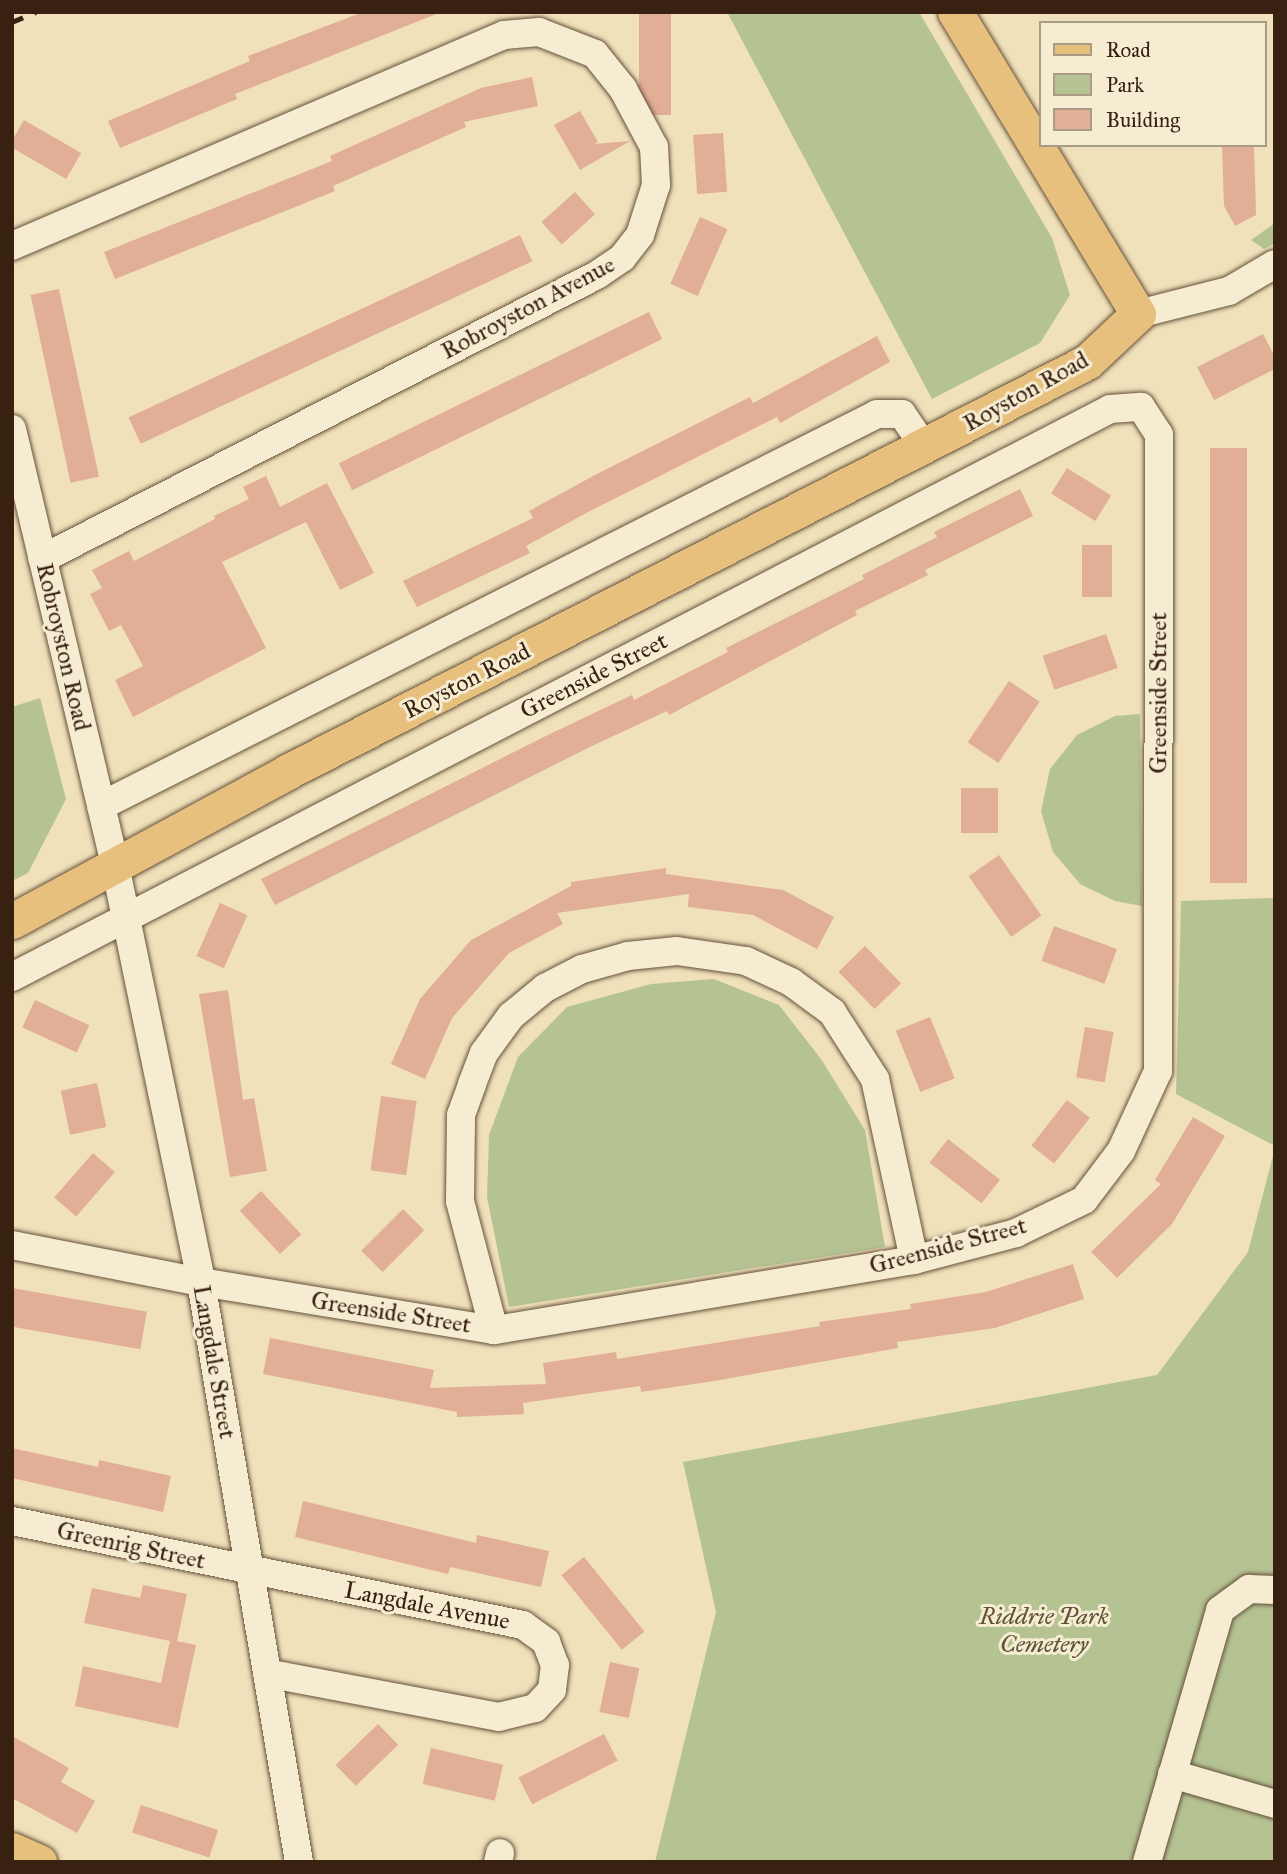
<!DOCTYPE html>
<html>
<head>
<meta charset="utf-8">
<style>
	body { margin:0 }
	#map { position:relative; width:1287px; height:1874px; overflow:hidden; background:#f0e1ba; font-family:"IM FELL Great Primer",serif }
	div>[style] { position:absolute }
	.green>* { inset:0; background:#b5c393 }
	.building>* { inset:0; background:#e1ae96; transform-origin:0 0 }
	.roads { filter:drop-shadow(0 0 2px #66513b) drop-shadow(0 0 2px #66513b) }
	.minor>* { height:28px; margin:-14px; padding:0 14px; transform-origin:14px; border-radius:14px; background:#f5ecd2 }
	.major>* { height:35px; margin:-17.5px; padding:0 17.5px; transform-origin:17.5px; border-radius:17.5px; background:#e8c07d }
	.rail>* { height:5px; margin-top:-2.5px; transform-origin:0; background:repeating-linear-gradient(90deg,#382111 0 12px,transparent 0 24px) }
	span { translate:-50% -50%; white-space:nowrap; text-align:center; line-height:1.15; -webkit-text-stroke:6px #f5ecd2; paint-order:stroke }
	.street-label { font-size:24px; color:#382111 }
	.park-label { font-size:24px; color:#5e5238; font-style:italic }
	.frame { position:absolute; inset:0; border:14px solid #382111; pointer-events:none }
	.legend { position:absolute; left:1039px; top:21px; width:228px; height:126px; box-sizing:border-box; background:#f5ecd2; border:2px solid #a99b85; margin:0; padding:9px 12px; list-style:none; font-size:21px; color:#382111 }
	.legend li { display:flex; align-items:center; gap:14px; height:35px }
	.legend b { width:35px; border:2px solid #a99b85 }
</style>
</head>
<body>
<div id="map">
	<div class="green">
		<i style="clip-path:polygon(727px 12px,919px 12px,1052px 238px,1070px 295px,1040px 343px,932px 399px)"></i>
		<i style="clip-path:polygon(1275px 223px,1275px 243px,1264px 249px,1251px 240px)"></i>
		<i style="clip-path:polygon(40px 698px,66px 799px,28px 873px,12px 881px,12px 707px)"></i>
		<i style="clip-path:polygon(1140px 714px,1142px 906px,1115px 901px,1080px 884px,1053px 852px,1041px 811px,1050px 769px,1077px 735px,1115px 716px)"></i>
		<i style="clip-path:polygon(1275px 898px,1275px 1146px,1176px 1094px,1181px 901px)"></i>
		<i style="clip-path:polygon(714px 979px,779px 1005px,821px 1059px,865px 1130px,885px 1247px,509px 1307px,487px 1197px,489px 1135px,518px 1057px,567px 1007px,651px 984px)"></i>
		<i style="clip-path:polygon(1275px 1148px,1275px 1862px,655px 1862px,716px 1612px,683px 1462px,1157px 1375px,1248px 1252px)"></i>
	</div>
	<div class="building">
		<i style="clip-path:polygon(363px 12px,439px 13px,235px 94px,237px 99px,120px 148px,108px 121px,250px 61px,248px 56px)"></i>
		<i style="left:639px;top:12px;width:32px;height:103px"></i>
		<i style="clip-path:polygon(532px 77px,538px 106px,464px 122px,466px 127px,333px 186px,335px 191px,115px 279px,104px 252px,332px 161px,330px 156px,481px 88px)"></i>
		<i style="clip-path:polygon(580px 111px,598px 142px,594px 144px,630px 141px,580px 170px,554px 125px)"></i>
		<i style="left:24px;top:120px;width:66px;height:30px;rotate:30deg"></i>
		<i style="left:723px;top:133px;width:59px;height:30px;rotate:86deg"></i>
		<i style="clip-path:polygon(1222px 145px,1254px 145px,1256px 215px,1235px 226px,1224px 206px)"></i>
		<i style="left:575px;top:192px;width:30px;height:45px;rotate:48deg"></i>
		<i style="left:700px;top:217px;width:30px;height:73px;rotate:24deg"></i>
		<i style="left:520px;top:235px;width:29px;height:432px;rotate:65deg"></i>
		<i style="left:59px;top:289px;width:192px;height:29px;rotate:78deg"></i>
		<i style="left:649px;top:312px;width:30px;height:345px;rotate:64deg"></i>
		<i style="clip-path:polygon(1263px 334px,1275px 357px,1275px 369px,1214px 400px,1197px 367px)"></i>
		<i style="clip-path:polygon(877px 336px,890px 362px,780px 423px,777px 417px,588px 512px,526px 546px,530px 553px,417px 607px,403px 581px,533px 518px,529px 511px,595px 475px,750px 397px,753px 403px)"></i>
		<i style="left:1210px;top:448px;width:37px;height:435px"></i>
		<i style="left:1067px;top:468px;width:52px;height:30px;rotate:32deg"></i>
		<i style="clip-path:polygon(266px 476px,280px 507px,327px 483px,374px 573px,340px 590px,306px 522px,222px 562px,266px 648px,133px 717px,115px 680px,143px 666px,121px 625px,109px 631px,90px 594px,102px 588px,92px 570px,129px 551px,134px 561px,215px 519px,214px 516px,249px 499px,243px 487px)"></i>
		<i style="clip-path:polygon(1020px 489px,1033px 516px,925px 570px,928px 575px,855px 611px,857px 615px,669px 715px,667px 711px,592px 746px,275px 905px,261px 879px,552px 733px,632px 695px,634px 700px,728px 652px,726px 648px,864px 579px,862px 575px,937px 537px,934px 532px)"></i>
		<i style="left:1082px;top:545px;width:30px;height:52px"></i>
		<i style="left:1106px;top:634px;width:36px;height:67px;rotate:71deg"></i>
		<i style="left:1009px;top:681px;width:37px;height:74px;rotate:34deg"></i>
		<i style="left:961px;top:788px;width:37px;height:45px"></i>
		<i style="left:999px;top:855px;width:74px;height:37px;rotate:55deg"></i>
		<i style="clip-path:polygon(666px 868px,666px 874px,783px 890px,834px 917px,817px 949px,753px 915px,688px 907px,689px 894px,557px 913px,563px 924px,509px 953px,452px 1018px,425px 1079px,391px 1064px,420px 999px,471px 940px,571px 886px,571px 882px)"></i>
		<i style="left:220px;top:903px;width:30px;height:58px;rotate:24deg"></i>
		<i style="left:1054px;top:926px;width:67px;height:37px;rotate:20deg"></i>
		<i style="left:865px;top:946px;width:52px;height:37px;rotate:46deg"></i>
		<i style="clip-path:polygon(228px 990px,243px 1100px,254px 1098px,267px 1171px,230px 1177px,199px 994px)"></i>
		<i style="left:35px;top:1000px;width:60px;height:30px;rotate:25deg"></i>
		<i style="left:930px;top:1017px;width:66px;height:37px;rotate:68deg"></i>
		<i style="left:1085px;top:1027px;width:29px;height:51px;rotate:10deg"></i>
		<i style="left:97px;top:1083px;width:45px;height:37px;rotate:78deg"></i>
		<i style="left:381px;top:1096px;width:36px;height:75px;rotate:8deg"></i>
		<i style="left:1067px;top:1100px;width:29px;height:58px;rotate:38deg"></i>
		<i style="clip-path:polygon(1193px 1117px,1225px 1136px,1172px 1224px,1117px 1278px,1091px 1252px,1161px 1184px,1155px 1180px)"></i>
		<i style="left:948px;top:1139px;width:66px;height:30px;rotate:38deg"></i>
		<i style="left:93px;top:1153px;width:29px;height:59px;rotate:41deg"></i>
		<i style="left:261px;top:1191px;width:59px;height:29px;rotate:47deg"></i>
		<i style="left:403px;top:1209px;width:30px;height:59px;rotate:45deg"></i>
		<i style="clip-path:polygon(1073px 1264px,1084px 1299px,995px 1328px,897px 1342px,898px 1348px,714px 1381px,641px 1392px,640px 1386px,523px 1403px,524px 1414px,457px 1417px,457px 1412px,263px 1374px,270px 1338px,434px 1370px,430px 1388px,546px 1384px,543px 1363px,616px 1352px,617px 1359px,820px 1326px,819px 1322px,911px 1309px,910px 1304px,986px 1292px)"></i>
		<i style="left:12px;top:1288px;width:137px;height:38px;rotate:10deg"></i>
		<i style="clip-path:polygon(12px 1448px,98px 1467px,99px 1460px,171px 1476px,163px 1512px,12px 1478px)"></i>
		<i style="clip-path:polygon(303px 1501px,476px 1543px,477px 1535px,549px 1551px,541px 1587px,450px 1567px,448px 1574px,295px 1537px)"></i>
		<i style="left:584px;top:1557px;width:96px;height:29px;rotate:51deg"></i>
		<i style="clip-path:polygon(143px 1585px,187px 1594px,177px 1641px,196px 1645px,178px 1728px,75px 1706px,83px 1666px,161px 1683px,170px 1641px,84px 1623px,92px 1588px,140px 1598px)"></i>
		<i style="left:610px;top:1662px;width:30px;height:51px;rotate:12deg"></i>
		<i style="left:378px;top:1724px;width:29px;height:59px;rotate:46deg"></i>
		<i style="left:604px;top:1734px;width:30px;height:96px;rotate:63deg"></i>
		<i style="clip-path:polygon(12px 1736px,69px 1768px,61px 1782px,95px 1801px,77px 1833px,12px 1798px)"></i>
		<i style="left:431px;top:1748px;width:74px;height:37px;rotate:13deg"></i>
		<i style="left:141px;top:1805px;width:81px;height:29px;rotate:18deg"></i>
	</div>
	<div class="roads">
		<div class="minor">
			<i style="left:12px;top:246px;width:535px;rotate:-23.21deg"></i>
			<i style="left:504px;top:35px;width:35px;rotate:-5deg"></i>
			<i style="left:539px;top:32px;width:60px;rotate:21.4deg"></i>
			<i style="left:595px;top:54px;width:45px;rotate:51.3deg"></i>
			<i style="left:623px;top:89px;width:66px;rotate:61.9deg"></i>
			<i style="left:654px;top:147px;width:38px;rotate:87deg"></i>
			<i style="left:656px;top:185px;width:52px;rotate:107.7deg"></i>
			<i style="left:640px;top:235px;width:29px;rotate:128deg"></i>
			<i style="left:622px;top:258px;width:30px;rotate:146deg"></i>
			<i style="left:597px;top:275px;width:623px;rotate:152.9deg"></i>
			<i style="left:1138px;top:314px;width:94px;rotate:-14.2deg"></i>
			<i style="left:1229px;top:291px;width:53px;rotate:-30.4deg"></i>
			<i style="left:12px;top:429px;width:448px;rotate:76.7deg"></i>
			<i style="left:115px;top:865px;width:426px;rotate:78.3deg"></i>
			<i style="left:201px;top:1282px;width:588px;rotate:80.41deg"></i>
			<i style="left:101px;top:806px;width:869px;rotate:-26.8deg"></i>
			<i style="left:877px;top:414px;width:25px"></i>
			<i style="left:902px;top:414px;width:41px;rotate:55.9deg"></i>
			<i style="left:12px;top:977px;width:1236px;rotate:-27.35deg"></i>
			<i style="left:1110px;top:409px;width:31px;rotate:-4deg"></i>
			<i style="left:1141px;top:407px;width:33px;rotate:57deg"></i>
			<i style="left:1159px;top:435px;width:636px;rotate:90.09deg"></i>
			<i style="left:1158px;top:1071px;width:88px;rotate:114.8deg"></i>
			<i style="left:1121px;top:1151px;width:61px;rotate:127.1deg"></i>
			<i style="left:1084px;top:1200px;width:76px;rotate:154.1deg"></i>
			<i style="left:1016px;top:1233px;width:106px;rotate:165.2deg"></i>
			<i style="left:914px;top:1260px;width:426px;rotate:170.5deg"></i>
			<i style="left:494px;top:1330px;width:297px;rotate:-170.7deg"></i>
			<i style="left:201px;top:1282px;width:193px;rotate:-168.9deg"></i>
			<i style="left:494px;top:1330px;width:133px;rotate:-104.8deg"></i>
			<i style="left:460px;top:1201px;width:86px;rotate:-89.3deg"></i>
			<i style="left:461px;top:1115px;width:33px;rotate:-70deg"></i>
			<i style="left:472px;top:1084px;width:33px;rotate:-69deg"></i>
			<i style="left:484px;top:1053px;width:46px;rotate:-53.9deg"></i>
			<i style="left:511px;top:1016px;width:44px;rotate:-39.5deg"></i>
			<i style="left:545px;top:988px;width:42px;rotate:-27.2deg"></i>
			<i style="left:582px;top:969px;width:48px;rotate:-15.8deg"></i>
			<i style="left:628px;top:956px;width:49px;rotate:-5.8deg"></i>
			<i style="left:677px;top:951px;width:70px;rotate:8.2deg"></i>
			<i style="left:746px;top:961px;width:50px;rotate:25deg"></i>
			<i style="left:791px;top:982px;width:51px;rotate:36.2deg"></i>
			<i style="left:832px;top:1012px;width:80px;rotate:57.3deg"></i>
			<i style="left:875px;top:1079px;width:185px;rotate:77.8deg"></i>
			<i style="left:12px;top:1521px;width:521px;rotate:11.5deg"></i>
			<i style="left:523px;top:1625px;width:29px;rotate:36deg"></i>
			<i style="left:546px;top:1642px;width:25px;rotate:69deg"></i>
			<i style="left:555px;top:1665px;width:25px;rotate:97deg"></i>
			<i style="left:552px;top:1690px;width:25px;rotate:133deg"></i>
			<i style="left:535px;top:1708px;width:37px;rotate:166deg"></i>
			<i style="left:499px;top:1717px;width:236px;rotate:-169.3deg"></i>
			<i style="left:1172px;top:1774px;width:107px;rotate:16.2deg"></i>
			<i style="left:498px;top:1862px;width:9px;rotate:-77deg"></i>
			<i style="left:1147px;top:1862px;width:262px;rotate:-73.8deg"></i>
			<i style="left:1220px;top:1610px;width:36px;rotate:-36deg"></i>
			<i style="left:1249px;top:1589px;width:26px;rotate:2deg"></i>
		</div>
		<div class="major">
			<i style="left:12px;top:921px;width:313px;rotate:-28.4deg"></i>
			<i style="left:287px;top:772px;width:899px;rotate:-27.14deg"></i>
			<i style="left:1087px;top:362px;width:70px;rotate:-43.3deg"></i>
			<i style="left:1138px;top:314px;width:353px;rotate:-121.2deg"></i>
			<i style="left:12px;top:1850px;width:30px;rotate:24deg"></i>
		</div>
	</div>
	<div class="rail">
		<i style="left:12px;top:22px;width:26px;rotate:-23deg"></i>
	</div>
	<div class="street-label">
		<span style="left:528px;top:308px;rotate:-28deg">Robroyston Avenue</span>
		<span style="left:1026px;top:392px;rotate:-29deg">Royston Road</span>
		<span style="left:63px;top:647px;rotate:77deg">Robroyston Road</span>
		<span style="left:594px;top:676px;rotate:-27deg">Greenside Street</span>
		<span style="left:467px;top:681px;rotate:-27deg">Royston Road</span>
		<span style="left:1159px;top:693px;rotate:-90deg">Greenside Street</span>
		<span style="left:948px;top:1246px;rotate:-15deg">Greenside Street</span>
		<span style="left:391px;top:1313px;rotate:9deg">Greenside Street</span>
		<span style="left:214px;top:1362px;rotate:80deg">Langdale Street</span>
		<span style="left:131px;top:1546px;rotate:12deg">Greenrig Street</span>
		<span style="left:427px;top:1606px;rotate:11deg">Langdale Avenue</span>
	</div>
	<div class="park-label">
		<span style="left:1044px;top:1631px">Riddrie Park<br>Cemetery</span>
	</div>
	<div class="frame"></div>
	<ul class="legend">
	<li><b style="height:9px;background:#e8c07d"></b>Road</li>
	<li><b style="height:19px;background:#b5c393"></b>Park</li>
	<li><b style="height:19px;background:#e1ae96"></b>Building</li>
	</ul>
</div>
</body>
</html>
